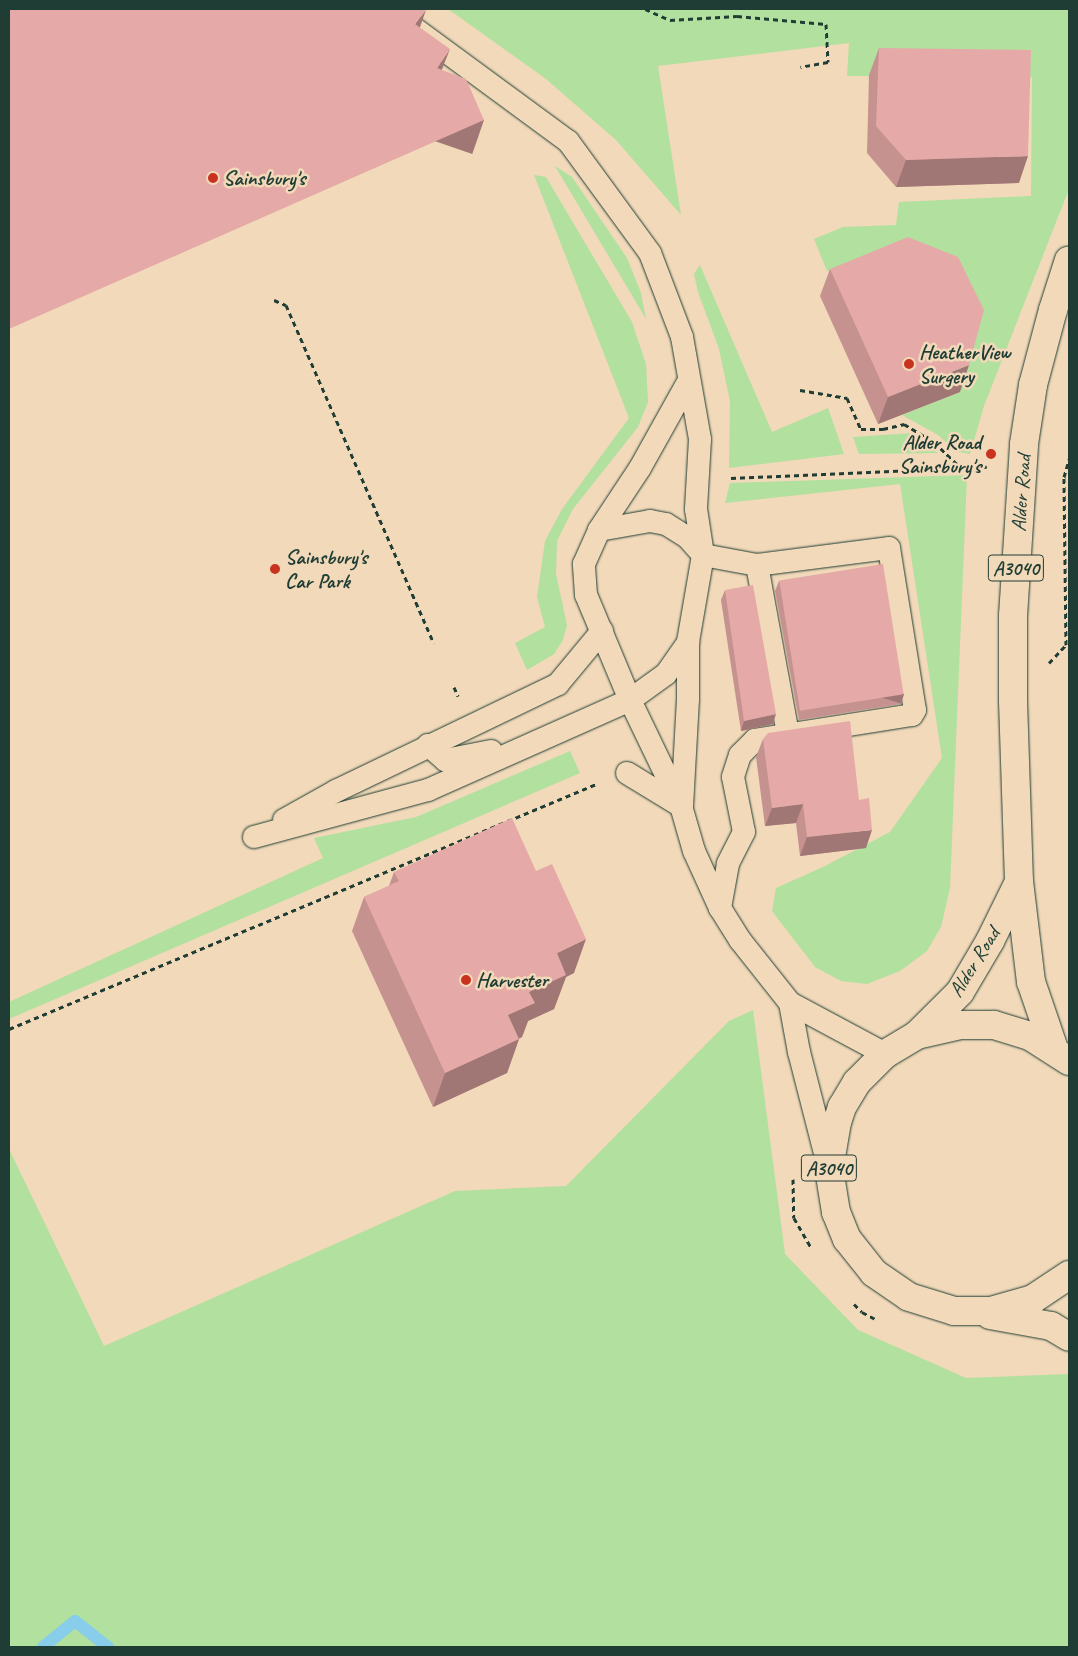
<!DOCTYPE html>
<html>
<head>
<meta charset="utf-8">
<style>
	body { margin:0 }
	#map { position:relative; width:1078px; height:1656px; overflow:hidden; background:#f1d9b9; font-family:Caveat,sans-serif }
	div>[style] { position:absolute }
	.green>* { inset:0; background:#b1e09f }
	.stream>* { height:12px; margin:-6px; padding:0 6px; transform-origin:6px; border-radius:6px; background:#88ceea }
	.path>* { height:3px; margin-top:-1.5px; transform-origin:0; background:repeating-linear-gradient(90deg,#1f3d34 0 5px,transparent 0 9px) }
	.roads { filter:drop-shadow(0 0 1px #1f3d34) drop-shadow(0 0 1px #1f3d34) }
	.lane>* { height:22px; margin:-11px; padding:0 11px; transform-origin:11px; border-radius:11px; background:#f1d9b9 }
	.primary>* { height:28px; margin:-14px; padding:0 14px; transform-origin:14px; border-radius:14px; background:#f1d9b9 }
	.wall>* { inset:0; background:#c59290 }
	.shaded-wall>* { inset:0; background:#a07775; transform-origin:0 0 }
	.building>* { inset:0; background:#e5aaa7; transform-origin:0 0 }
	.dots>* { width:14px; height:14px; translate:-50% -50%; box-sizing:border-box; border:2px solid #f1d9b9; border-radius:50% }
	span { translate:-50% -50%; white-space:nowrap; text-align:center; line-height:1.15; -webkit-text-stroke:5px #f1d9b9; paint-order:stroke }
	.shield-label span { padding:1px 4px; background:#f1d9b9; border:1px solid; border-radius:4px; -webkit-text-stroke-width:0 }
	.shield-label { font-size:20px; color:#1f3d34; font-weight:700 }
	.poi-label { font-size:21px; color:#1f3d34; font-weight:700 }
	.left { translate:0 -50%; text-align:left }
	.right { translate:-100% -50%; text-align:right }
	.street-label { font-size:21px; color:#1f3d34 }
	.frame { position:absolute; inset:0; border:10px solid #1f3d34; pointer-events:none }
</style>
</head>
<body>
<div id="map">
	<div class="green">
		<i style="clip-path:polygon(448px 9px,1069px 9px,1069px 189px,984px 406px,970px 454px,956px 451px,938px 435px,902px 415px,960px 392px,898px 264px,827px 271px,814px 239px,843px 227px,896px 225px,899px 202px,1031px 196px,1032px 77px,847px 76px,849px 43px,658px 66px,681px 215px,616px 140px,546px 79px)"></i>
		<i style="clip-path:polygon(555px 166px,572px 177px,627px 258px,641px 293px,646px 319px)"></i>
		<i style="clip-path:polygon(534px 175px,546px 177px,632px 322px,646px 364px,648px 402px,638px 427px,573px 509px,557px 541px,556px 574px,567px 625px,563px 640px,554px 654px,527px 670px,515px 643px,545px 627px,537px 597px,545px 541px,562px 509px,629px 418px)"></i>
		<i style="clip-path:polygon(700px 265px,772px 432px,828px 408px,844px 454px,729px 468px,730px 401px,719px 349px,698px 292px,694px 274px)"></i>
		<i style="clip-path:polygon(912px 433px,938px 453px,859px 454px,853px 437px)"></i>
		<i style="clip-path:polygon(967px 475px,950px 888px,941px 927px,927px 951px,900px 971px,867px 984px,841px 981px,815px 967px,772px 911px,776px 888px,825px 866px,890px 832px,942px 758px,900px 484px,725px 503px,730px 483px)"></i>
		<i style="clip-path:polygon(570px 751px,580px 773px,9px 1019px,9px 1002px,323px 858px,314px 838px,416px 817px)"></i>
		<i style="clip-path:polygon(753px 1010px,785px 1254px,858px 1330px,966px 1378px,1069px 1374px,1069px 1647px,9px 1647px,9px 1149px,104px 1346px,455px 1191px,566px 1186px,729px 1021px)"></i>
	</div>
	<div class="stream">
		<i style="left:43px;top:1647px;width:41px;rotate:-39.1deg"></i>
		<i style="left:75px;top:1621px;width:42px;rotate:38.2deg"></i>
	</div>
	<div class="path">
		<i style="left:645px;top:9px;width:27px;rotate:24deg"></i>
		<i style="left:670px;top:20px;width:67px;rotate:-3.4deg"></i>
		<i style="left:737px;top:16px;width:89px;rotate:5.1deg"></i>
		<i style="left:826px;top:24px;width:38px;rotate:87deg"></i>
		<i style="left:828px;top:62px;width:28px;rotate:170deg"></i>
		<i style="left:274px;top:300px;width:13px;rotate:23deg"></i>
		<i style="left:286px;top:305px;width:369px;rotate:66.4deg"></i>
		<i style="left:800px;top:390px;width:48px;rotate:9.7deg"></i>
		<i style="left:847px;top:398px;width:34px;rotate:66deg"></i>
		<i style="left:861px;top:429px;width:22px"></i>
		<i style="left:883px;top:429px;width:22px;rotate:-13deg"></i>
		<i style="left:904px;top:424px;width:35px;rotate:31deg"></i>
		<i style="left:934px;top:442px;width:37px;rotate:44deg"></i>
		<i style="left:731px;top:478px;width:256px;rotate:-2.5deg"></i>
		<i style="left:1049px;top:663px;width:25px;rotate:-47deg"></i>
		<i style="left:1066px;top:645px;width:168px;rotate:-90.7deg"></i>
		<i style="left:1064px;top:477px;width:19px;rotate:-74deg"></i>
		<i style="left:454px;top:687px;width:10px;rotate:66deg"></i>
		<i style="left:9px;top:1029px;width:636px;rotate:-22.65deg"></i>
		<i style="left:793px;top:1179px;width:39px;rotate:89deg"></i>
		<i style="left:794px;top:1218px;width:34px;rotate:60deg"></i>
		<i style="left:854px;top:1304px;width:11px;rotate:45deg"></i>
		<i style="left:862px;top:1312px;width:15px;rotate:28deg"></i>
	</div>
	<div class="roads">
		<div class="lane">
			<i style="left:388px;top:9px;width:223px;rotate:36.3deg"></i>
			<i style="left:568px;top:141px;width:139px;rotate:53.8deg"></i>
			<i style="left:650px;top:253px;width:90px;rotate:69.1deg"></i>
			<i style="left:682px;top:337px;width:104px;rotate:80deg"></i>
			<i style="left:700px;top:439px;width:70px;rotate:93.3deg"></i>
			<i style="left:696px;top:509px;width:47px;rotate:81.3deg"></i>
			<i style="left:703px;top:555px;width:88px;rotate:99.8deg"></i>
			<i style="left:688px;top:642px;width:57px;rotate:90deg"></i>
			<i style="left:688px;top:699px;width:106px;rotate:93.2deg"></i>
			<i style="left:599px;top:530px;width:74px;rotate:-56.5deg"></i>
			<i style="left:640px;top:468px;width:98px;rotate:-60.8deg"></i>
			<i style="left:757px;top:565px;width:172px;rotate:79.6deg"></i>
			<i style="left:428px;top:745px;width:23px;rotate:41deg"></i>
			<i style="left:445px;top:760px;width:47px;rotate:-11.1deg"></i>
			<i style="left:627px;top:773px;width:63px;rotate:31.4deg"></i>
			<i style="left:681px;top:806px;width:47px;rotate:73.9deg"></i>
			<i style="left:694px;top:851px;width:63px;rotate:65.5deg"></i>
			<i style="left:720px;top:908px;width:38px;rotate:58deg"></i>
			<i style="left:740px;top:940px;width:80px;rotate:51.6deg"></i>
			<i style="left:790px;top:1003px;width:108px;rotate:28.2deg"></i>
			<i style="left:681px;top:806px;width:118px;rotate:-115.7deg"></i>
			<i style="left:630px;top:700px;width:114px;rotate:-112.7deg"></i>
			<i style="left:586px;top:595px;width:31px;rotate:-94deg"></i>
			<i style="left:584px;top:564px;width:37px;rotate:-66deg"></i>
			<i style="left:599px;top:530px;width:52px;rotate:-10deg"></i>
			<i style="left:650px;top:521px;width:16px;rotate:11deg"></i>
			<i style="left:666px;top:524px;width:25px;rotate:32deg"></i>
			<i style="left:687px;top:537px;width:24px;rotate:48deg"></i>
			<i style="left:703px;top:555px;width:55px;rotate:10.5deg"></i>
			<i style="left:757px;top:565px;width:133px;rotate:-7.3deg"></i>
			<i style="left:889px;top:548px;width:164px;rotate:80.9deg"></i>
			<i style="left:915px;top:710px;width:6px;rotate:121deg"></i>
			<i style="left:912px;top:715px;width:159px;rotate:171deg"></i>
			<i style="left:755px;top:740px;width:21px;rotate:135deg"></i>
			<i style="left:740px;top:755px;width:23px;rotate:108deg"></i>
			<i style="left:733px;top:777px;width:56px;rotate:78.7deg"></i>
			<i style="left:744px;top:832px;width:36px;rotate:117deg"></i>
			<i style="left:728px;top:864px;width:45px;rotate:100.3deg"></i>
			<i style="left:284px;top:820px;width:60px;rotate:-29.1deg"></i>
			<i style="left:336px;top:791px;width:246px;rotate:-25.7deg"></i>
			<i style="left:558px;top:684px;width:69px;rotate:-50.3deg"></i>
			<i style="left:254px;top:837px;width:180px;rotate:-15.1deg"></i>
			<i style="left:428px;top:790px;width:221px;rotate:-24deg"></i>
			<i style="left:630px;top:700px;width:44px;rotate:-35.8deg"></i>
			<i style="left:666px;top:674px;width:39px;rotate:-55deg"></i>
			<i style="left:790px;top:1003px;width:50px;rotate:79.6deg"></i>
			<i style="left:799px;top:1052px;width:117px;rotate:75.6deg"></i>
		</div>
		<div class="primary">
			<i style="left:918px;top:1034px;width:59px;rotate:-45deg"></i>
			<i style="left:960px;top:992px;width:59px;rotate:-59.5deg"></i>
			<i style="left:990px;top:941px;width:66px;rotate:-63.8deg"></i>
			<i style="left:1054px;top:1049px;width:71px;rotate:-108.9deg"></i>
			<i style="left:1031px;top:982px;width:101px;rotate:-96.8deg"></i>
			<i style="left:1019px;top:882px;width:182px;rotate:-91.9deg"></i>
			<i style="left:1013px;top:700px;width:84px;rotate:-90deg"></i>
			<i style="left:1013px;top:616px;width:172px;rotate:-86.3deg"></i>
			<i style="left:1024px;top:444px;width:60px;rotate:-81.3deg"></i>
			<i style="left:1033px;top:385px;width:78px;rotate:-75.1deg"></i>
			<i style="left:1053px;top:310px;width:52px;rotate:-72.3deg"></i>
			<i style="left:1069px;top:1061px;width:46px;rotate:-147.3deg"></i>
			<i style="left:1030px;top:1036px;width:38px;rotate:-163deg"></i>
			<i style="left:994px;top:1025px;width:34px;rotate:180deg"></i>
			<i style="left:960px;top:1025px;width:44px;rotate:166.9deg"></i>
			<i style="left:917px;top:1035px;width:37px;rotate:149deg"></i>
			<i style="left:885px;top:1054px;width:40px;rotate:135deg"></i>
			<i style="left:857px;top:1082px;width:29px;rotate:121deg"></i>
			<i style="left:842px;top:1107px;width:16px;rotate:108deg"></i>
			<i style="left:837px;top:1122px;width:48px;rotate:99.7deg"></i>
			<i style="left:829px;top:1169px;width:44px;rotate:80.8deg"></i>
			<i style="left:836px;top:1212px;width:29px;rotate:68deg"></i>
			<i style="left:847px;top:1239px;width:43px;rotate:51.5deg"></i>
			<i style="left:874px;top:1273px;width:42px;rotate:34.4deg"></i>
			<i style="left:909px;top:1297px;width:47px;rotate:17.3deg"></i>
			<i style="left:954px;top:1311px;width:37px"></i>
			<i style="left:991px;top:1311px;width:44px;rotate:-15.9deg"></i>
			<i style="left:1033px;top:1299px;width:43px;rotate:-33.7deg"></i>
			<i style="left:990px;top:1315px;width:62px;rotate:10.2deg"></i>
			<i style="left:1051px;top:1326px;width:21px;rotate:31deg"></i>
		</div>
	</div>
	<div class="wall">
		<i style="clip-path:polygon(879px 48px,1019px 183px,896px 187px,867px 153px,869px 75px)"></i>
		<i style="clip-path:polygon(830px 269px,960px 392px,878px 424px,820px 296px)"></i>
		<i style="clip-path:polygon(779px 581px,904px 694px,901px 704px,799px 720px,775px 591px)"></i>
		<i style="clip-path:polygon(725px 590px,773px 724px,741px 731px,721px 600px)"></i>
		<i style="clip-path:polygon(763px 739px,866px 848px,800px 856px,796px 823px,765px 826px,756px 757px)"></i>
		<i style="clip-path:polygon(394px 872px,574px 973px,566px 977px,554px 1009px,528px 1021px,522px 1037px,519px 1039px,507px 1073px,433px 1107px,352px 931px,364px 897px,389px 886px)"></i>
	</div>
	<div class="shaded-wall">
		<i style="clip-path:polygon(426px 10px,414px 44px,415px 24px)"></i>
		<i style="clip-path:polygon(450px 49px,437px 82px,437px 68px)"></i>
		<i style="left:484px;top:120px;width:36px;height:519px;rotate:109deg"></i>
		<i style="clip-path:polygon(1028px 156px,1019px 183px,896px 187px,906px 160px)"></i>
		<i style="clip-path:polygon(969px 365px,960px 392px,878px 424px,888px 397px)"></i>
		<i style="left:904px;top:694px;width:10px;height:103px;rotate:107deg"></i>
		<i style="clip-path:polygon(776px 714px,773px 724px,741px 731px,744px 721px)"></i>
		<i style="clip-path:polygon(803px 804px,796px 823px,765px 826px,772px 808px)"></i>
		<i style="clip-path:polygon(872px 830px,866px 848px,800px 856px,807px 837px)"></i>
		<i style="clip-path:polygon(586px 939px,574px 973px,566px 977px,554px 1009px,528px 1021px,522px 1037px,496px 1049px,508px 1015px,529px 992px,557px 953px)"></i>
		<i style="clip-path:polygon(519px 1039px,507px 1073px,433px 1107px,445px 1073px)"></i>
	</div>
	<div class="building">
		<i style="clip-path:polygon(9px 9px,424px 9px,426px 10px,415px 24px,450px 49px,437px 68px,466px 79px,484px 120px,9px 329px)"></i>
		<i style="clip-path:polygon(879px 48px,1031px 50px,1028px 156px,906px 160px,876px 126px)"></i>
		<i style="clip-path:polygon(908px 237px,958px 257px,984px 310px,969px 365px,888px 397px,830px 269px)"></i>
		<i style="left:883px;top:564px;width:132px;height:105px;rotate:81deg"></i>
		<i style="clip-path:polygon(753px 585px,776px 714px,744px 721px,725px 590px)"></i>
		<i style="clip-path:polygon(850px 721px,859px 800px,869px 798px,872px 830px,807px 837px,803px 804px,772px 808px,763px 739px,768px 733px)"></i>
		<i style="clip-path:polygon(512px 818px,536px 871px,552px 864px,586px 939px,557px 953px,566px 975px,529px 992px,535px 1003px,508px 1015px,519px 1039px,445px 1073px,364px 897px,399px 881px,394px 872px)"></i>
	</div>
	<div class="dots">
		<i style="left:213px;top:178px;background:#c8321e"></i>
		<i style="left:909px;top:364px;background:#c8321e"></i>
		<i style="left:991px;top:454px;background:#c8321e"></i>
		<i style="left:275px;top:569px;background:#c8321e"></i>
		<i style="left:466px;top:980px;background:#c8321e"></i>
	</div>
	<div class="shield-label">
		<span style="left:1016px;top:568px">A3040</span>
		<span style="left:829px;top:1168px">A3040</span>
	</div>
	<div class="poi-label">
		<span class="left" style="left:223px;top:178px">Sainsbury's</span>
		<span class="left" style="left:919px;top:364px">HeatherView<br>Surgery</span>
		<span class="right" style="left:981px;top:454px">Alder Road<br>Sainsbury's</span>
		<span class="left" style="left:285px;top:569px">Sainsbury's<br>Car Park</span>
		<span class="left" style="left:476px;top:980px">Harvester</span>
	</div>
	<div class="street-label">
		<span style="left:1021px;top:493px;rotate:-86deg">Alder Road</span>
		<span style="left:974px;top:962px;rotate:-58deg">Alder Road</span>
	</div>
	<div class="frame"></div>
</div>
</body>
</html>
